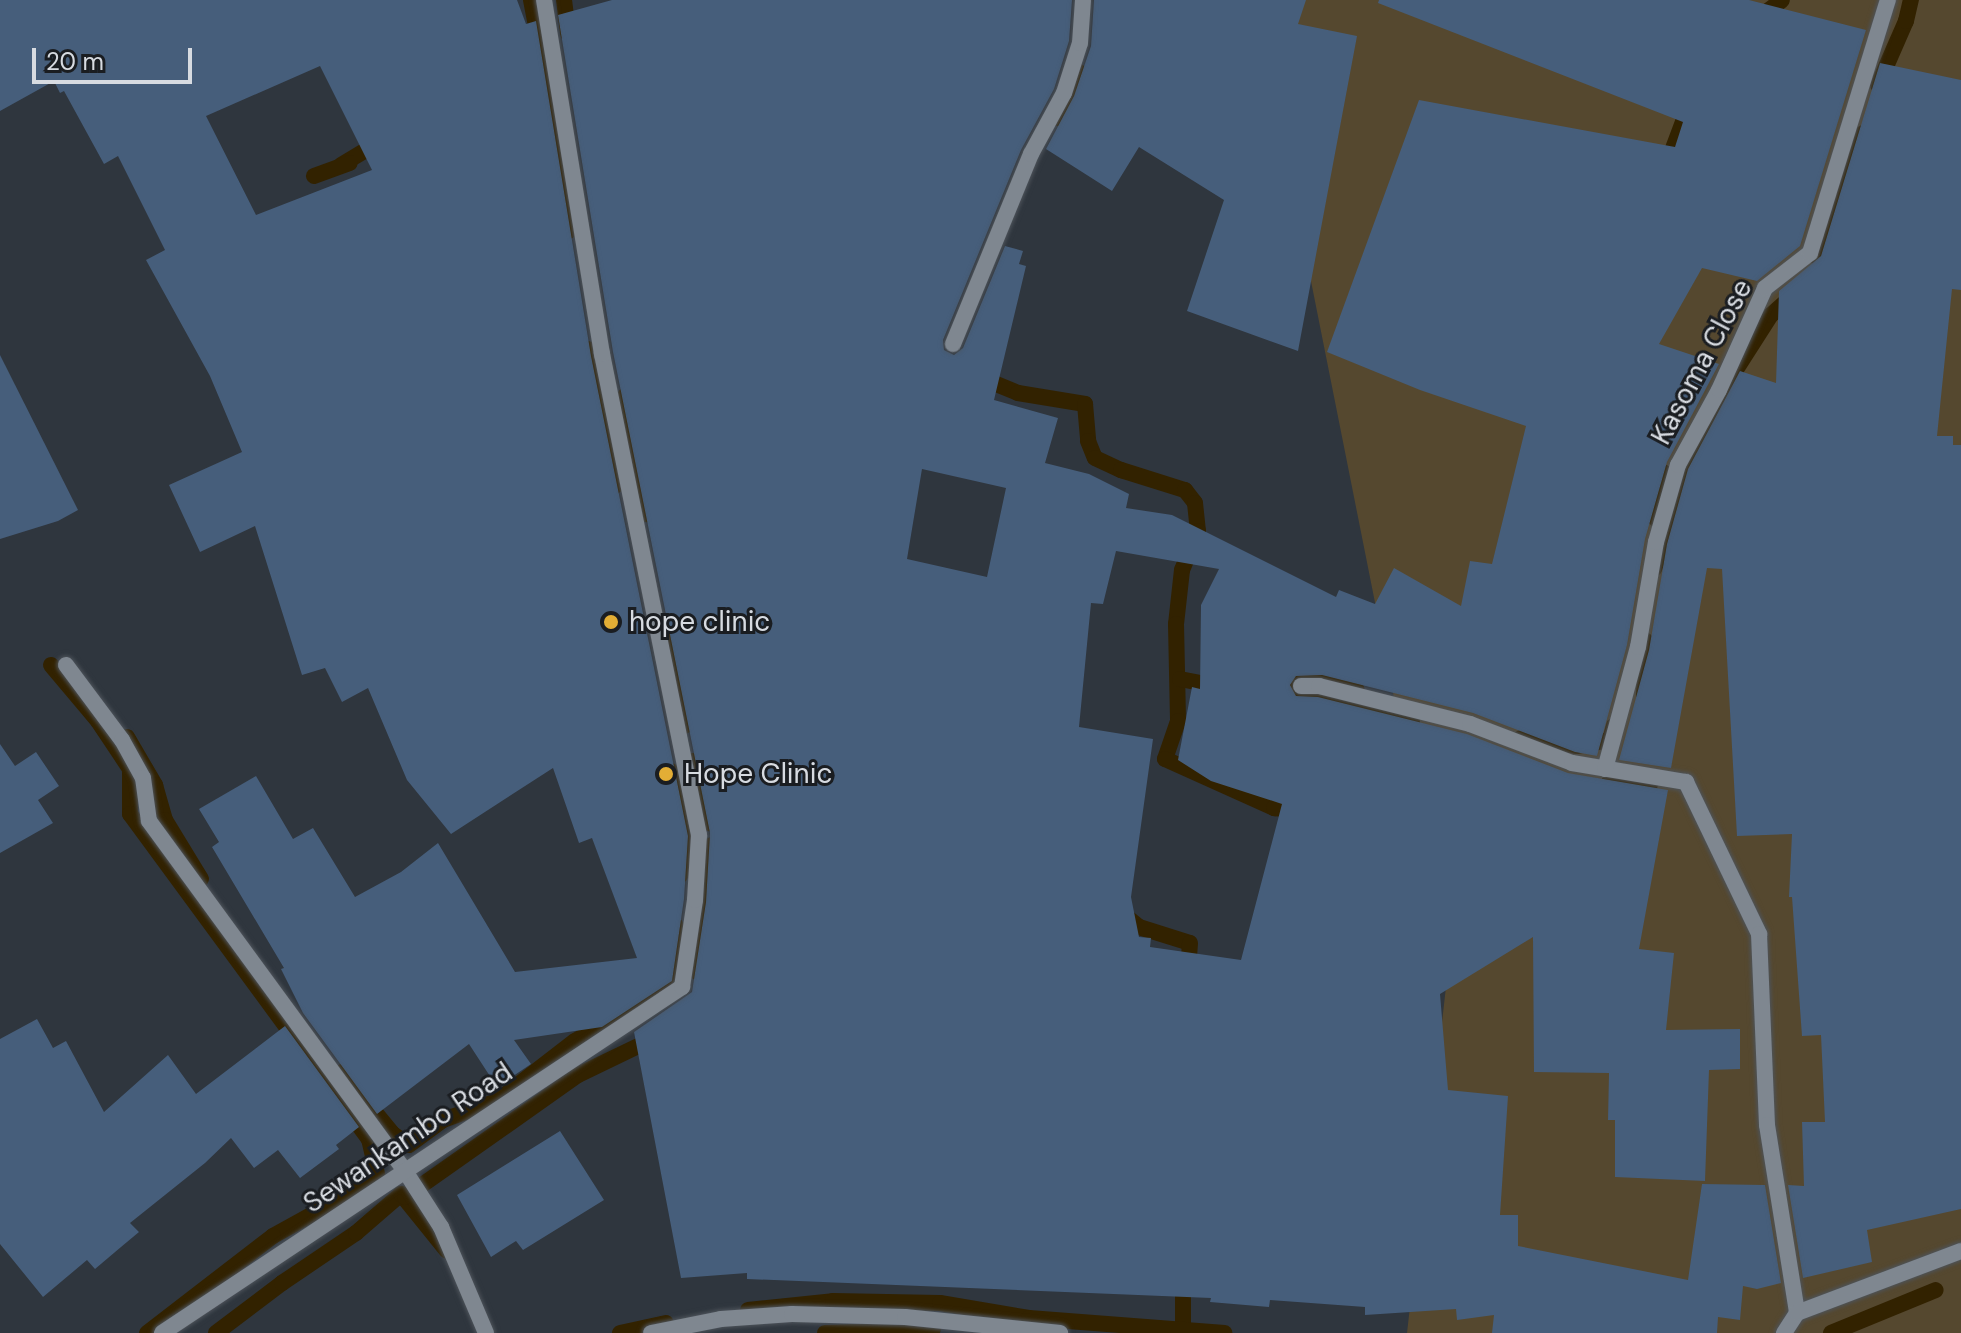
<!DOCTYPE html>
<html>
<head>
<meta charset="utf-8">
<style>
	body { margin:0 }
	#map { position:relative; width:1961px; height:1333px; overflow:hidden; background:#2f363e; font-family:"DM Sans",sans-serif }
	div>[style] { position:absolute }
	.green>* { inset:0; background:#55482f }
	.stream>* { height:16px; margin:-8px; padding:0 8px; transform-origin:8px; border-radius:8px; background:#322200 }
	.building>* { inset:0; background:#465e7b }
	.roads { filter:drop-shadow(0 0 2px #4d535a) drop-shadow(0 0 2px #4d535a) }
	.street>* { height:16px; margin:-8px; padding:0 8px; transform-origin:8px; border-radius:8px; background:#7f8790 }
	.dots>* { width:22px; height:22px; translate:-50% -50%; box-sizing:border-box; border:4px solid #1a1d21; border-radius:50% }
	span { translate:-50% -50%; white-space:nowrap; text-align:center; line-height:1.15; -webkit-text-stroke:6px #1a1d21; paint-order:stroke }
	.street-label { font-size:28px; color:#d7dbe1 }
	.poi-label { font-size:28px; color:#d7dbe1 }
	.left { translate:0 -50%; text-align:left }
	.scale { position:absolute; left:32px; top:48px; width:160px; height:36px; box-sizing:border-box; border:4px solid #d7dbe1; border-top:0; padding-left:10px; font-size:24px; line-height:28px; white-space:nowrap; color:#d7dbe1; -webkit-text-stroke:6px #1a1d21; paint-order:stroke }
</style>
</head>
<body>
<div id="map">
	<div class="green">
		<i style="clip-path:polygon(1255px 0,1961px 0,1961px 1333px,1407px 1333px,1448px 969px)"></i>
	</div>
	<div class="stream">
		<i style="left:531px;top:0;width:111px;rotate:79.1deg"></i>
		<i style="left:552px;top:109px;width:123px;rotate:82.1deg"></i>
		<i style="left:564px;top:0;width:34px;rotate:83deg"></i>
		<i style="left:1755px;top:11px;width:10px;rotate:11deg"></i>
		<i style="left:1765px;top:13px;width:21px;rotate:-37deg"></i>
		<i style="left:1878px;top:85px;width:70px;rotate:-66.4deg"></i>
		<i style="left:1906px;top:21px;width:22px;rotate:-77deg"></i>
		<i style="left:1057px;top:118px;width:27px;rotate:-54deg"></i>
		<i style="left:1073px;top:96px;width:26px;rotate:-81deg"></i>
		<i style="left:341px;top:165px;width:47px;rotate:-31deg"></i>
		<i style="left:1666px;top:167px;width:68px;rotate:-69.4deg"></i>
		<i style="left:314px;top:176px;width:38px;rotate:-20deg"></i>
		<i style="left:1815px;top:256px;width:90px;rotate:-72deg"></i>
		<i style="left:1843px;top:170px;width:42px;rotate:-61.6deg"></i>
		<i style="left:588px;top:349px;width:82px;rotate:72.2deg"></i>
		<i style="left:613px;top:427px;width:59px;rotate:88.1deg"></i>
		<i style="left:979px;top:377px;width:42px;rotate:22.3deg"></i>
		<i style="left:1018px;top:393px;width:68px;rotate:9.3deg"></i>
		<i style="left:1085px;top:404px;width:37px;rotate:85deg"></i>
		<i style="left:1088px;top:441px;width:18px;rotate:68deg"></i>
		<i style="left:1095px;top:458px;width:29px;rotate:25deg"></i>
		<i style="left:1121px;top:470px;width:67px;rotate:17.4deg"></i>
		<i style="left:1185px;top:490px;width:16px;rotate:52deg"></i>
		<i style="left:1195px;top:503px;width:28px;rotate:84deg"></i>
		<i style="left:1198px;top:531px;width:42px;rotate:112.3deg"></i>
		<i style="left:1182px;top:570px;width:54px;rotate:96.3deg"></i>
		<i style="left:1176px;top:624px;width:97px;rotate:88.8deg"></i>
		<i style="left:1178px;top:721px;width:40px;rotate:108.9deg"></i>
		<i style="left:1165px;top:759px;width:120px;rotate:24.2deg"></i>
		<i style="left:1274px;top:808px;width:29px;rotate:6deg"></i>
		<i style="left:625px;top:396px;width:47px;rotate:87.6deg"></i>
		<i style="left:627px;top:443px;width:74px;rotate:74.3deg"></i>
		<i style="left:1643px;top:468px;width:23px;rotate:13deg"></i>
		<i style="left:1665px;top:473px;width:47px;rotate:101.1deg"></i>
		<i style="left:1654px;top:569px;width:125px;rotate:-70.4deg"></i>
		<i style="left:1696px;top:451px;width:39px;rotate:-60deg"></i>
		<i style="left:1716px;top:417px;width:40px;rotate:-69.8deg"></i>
		<i style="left:1730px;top:379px;width:76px;rotate:-57.4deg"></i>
		<i style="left:1771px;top:315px;width:31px;rotate:-42deg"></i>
		<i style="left:673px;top:630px;width:36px;rotate:90deg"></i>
		<i style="left:673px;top:666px;width:61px;rotate:78.7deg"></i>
		<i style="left:51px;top:665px;width:73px;rotate:50deg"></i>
		<i style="left:98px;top:721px;width:58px;rotate:56.3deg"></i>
		<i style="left:130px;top:769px;width:45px;rotate:90deg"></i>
		<i style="left:130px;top:814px;width:403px;rotate:53.7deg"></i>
		<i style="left:369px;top:1139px;width:40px;rotate:77deg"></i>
		<i style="left:378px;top:1178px;width:120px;rotate:151.1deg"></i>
		<i style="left:273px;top:1236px;width:159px;rotate:142.4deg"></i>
		<i style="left:1291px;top:677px;width:12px;rotate:-14deg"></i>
		<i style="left:1303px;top:674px;width:56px;rotate:16.5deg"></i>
		<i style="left:1180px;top:679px;width:42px;rotate:11deg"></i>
		<i style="left:1276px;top:692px;width:61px;rotate:1.9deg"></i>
		<i style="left:1337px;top:694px;width:23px;rotate:31deg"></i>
		<i style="left:1357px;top:706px;width:57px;rotate:15.3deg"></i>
		<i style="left:1644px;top:696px;width:56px;rotate:-89deg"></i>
		<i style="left:127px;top:737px;width:56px;rotate:59.7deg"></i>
		<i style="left:155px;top:785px;width:36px;rotate:74deg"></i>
		<i style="left:165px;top:820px;width:69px;rotate:58.6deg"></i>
		<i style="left:1521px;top:738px;width:56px;rotate:8.3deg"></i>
		<i style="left:1576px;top:746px;width:35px;rotate:-10deg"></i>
		<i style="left:1610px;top:740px;width:15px;rotate:-74deg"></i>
		<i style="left:692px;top:761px;width:65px;rotate:73.8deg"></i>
		<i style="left:671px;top:771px;width:23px;rotate:67deg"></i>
		<i style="left:680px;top:792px;width:63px;rotate:82.6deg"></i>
		<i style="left:688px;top:854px;width:23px;rotate:110deg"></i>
		<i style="left:1609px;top:782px;width:41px;rotate:4.2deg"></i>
		<i style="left:1122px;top:913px;width:22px;rotate:39deg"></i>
		<i style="left:1139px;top:927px;width:53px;rotate:17.4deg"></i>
		<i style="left:1190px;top:943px;width:29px;rotate:94deg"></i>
		<i style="left:697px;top:972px;width:85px;rotate:-86deg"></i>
		<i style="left:703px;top:887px;width:43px;rotate:-77.9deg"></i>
		<i style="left:342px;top:1072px;width:80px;rotate:50.6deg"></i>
		<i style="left:393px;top:1134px;width:19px;rotate:35deg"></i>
		<i style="left:409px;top:1145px;width:42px;rotate:-36.3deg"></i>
		<i style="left:443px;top:1120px;width:57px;rotate:-19.4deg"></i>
		<i style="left:497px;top:1101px;width:98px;rotate:-37.6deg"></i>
		<i style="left:575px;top:1041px;width:80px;rotate:-29.1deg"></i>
		<i style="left:645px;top:1002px;width:31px;rotate:-42deg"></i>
		<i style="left:668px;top:981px;width:30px;rotate:-73deg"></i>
		<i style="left:677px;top:952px;width:26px;rotate:-92deg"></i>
		<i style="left:401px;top:1194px;width:73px;rotate:51.1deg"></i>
		<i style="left:1183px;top:1275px;width:55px;rotate:90deg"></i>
		<i style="left:748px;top:1310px;width:85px;rotate:-6deg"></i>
		<i style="left:833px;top:1301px;width:107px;rotate:1.1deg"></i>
		<i style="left:940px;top:1303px;width:90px;rotate:9.6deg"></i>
		<i style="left:1029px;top:1318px;width:196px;rotate:4.4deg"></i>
		<i style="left:216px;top:1333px;width:83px;rotate:-37.1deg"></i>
		<i style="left:282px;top:1283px;width:89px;rotate:-34deg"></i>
		<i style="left:356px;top:1233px;width:60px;rotate:-40.9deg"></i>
		<i style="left:401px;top:1194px;width:5px;rotate:37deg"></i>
		<i style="left:405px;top:1197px;width:212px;rotate:-35.2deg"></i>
		<i style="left:578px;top:1075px;width:85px;rotate:-25.7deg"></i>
		<i style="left:620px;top:1333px;width:47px;rotate:-12.3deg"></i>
		<i style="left:825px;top:1333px;width:108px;rotate:-2.1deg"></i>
		<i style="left:1831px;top:1333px;width:113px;rotate:-22.3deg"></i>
	</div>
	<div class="building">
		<i style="clip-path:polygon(evenodd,0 0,517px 0,526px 24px,536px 21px,591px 356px,688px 836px,684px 899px,672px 981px,602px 1027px,514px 1040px,531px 1064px,497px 1087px,469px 1044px,377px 1114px,303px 1013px,281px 969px,284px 968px,212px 847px,219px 842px,199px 809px,256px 776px,293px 839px,313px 828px,355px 897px,401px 872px,438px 843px,515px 972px,637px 958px,592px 838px,579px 843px,553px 768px,451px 834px,407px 780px,368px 688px,342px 702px,325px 668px,302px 675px,255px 526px,200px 552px,169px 485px,242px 452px,210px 376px,146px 260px,165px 250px,118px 156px,104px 164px,64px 91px,60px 93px,54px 81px,0 111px,0 0,320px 66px,372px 170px,256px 215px,206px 116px,320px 66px)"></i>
		<i style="clip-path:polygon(evenodd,612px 0,1072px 0,1069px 41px,1054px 89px,1021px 150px,943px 340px,944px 350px,954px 355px,963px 348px,1005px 246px,1023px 251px,1019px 264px,1026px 266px,994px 400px,1058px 418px,1045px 463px,1089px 474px,1129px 494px,1126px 508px,1172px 515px,1336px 597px,1339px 590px,1375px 604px,1394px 568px,1461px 606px,1470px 561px,1492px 564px,1526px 426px,1420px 390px,1327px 352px,1419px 100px,1675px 147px,1683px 122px,1378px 3px,1379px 0,1749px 0,1866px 30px,1800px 246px,1757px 281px,1702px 268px,1659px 344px,1719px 364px,1667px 462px,1645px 539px,1627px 645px,1597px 756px,1575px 752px,1473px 713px,1322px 675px,1296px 676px,1290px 685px,1296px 696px,1318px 697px,1467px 734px,1568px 773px,1668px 790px,1639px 949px,1674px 953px,1666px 1030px,1740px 1029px,1740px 1069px,1709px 1070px,1705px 1181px,1615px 1177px,1615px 1120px,1608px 1120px,1609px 1073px,1534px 1072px,1533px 937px,1440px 994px,1448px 1090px,1508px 1096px,1500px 1215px,1518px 1215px,1518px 1246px,1688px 1280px,1702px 1184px,1765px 1185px,1781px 1283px,1757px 1289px,1743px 1286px,1740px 1320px,1718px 1317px,1717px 1333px,1492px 1333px,1494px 1315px,1457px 1320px,1456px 1309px,1365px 1315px,1365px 1307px,1270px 1300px,1269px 1307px,1210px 1302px,1211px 1298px,747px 1279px,747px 1273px,681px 1278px,634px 1032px,692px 992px,706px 902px,710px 833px,613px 352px,558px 15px,612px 0,922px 469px,1006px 488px,987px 577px,907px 559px,922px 469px,612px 0,1116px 551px,1219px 569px,1201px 605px,1200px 689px,1192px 687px,1178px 760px,1211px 781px,1282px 804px,1241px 960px,1150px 947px,1151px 938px,1139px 937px,1131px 897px,1153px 739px,1079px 727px,1091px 603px,1103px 604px,1116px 551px)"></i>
		<i style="clip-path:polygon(1094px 0,1306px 0,1298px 24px,1357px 36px,1298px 351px,1187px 311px,1224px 200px,1139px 147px,1112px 191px,1046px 149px,1074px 96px,1091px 46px)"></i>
		<i style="clip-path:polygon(1880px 63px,1961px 80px,1961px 290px,1952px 289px,1937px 436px,1953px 436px,1953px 445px,1961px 445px,1961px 1209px,1867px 1230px,1872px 1262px,1803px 1278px,1788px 1185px,1804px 1186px,1802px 1122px,1825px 1122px,1821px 1035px,1802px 1036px,1792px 897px,1789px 897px,1792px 834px,1737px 836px,1722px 569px,1707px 568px,1671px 768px,1619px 760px,1649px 650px,1667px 544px,1688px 469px,1740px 371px,1776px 383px,1779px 291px,1821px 256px)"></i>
		<i style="clip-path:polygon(0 355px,78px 510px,58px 521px,0 539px)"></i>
		<i style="clip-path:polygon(0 744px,15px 766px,36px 752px,59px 786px,38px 800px,53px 823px,0 853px)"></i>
		<i style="clip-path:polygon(37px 1019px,53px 1048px,66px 1041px,104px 1112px,168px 1055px,196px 1094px,285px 1026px,359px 1127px,336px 1145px,339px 1149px,300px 1178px,278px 1150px,254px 1168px,231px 1138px,205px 1163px,130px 1223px,139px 1232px,121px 1247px,95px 1269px,87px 1260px,43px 1297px,0 1244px,0 1039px)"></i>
		<i style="clip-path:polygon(560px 1131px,604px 1200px,523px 1250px,516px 1241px,491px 1257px,457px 1195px)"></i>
	</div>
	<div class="roads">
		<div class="street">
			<i style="left:953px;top:344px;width:205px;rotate:-67.7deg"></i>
			<i style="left:1031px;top:154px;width:69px;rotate:-61.6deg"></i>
			<i style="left:1064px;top:93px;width:52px;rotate:-72.3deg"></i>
			<i style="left:1080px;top:43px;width:43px;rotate:-86deg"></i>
			<i style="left:66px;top:665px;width:94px;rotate:53.3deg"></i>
			<i style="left:122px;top:740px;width:43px;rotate:61.1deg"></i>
			<i style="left:143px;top:778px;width:43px;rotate:82.1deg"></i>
			<i style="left:149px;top:821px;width:434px;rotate:53.8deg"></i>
			<i style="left:405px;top:1171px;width:67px;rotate:57.3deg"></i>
			<i style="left:441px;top:1227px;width:115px;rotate:67deg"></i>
			<i style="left:1301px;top:686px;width:18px"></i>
			<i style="left:1319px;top:686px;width:156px;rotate:14.1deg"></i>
			<i style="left:1470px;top:724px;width:109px;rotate:20.9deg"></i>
			<i style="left:1572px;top:763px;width:116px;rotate:9.5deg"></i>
			<i style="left:1686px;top:782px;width:169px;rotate:64.3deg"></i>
			<i style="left:1759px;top:934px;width:191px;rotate:87.6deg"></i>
			<i style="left:1767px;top:1125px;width:190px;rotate:80.9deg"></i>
			<i style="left:1605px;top:769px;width:126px;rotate:-74.9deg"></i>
			<i style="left:1638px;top:647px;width:107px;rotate:-80.3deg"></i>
			<i style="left:1656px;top:542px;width:80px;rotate:-74.1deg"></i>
			<i style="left:1678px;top:465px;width:85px;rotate:-61.3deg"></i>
			<i style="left:1719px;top:390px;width:112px;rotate:-65.7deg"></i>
			<i style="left:1765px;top:288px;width:57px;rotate:-37.9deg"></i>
			<i style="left:1810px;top:253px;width:265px;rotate:-72.9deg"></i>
			<i style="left:162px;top:1333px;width:625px;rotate:-33.64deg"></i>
			<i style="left:682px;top:987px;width:88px;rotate:-81.5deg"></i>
			<i style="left:695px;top:900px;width:65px;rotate:-86.5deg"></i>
			<i style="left:699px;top:835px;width:491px;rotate:-101.4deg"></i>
			<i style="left:602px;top:354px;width:359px;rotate:-99.3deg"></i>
			<i style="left:651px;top:1333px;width:71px;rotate:-11.3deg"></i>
			<i style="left:721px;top:1319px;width:71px;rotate:-4deg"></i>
			<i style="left:792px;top:1314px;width:113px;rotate:1.5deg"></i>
			<i style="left:905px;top:1317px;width:156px;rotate:5.9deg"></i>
			<i style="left:1784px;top:1333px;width:24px;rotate:-57deg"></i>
			<i style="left:1797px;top:1313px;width:175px;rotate:-20.7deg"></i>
		</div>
	</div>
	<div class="dots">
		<i style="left:611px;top:622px;background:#e3ae35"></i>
		<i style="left:666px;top:774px;background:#e3ae35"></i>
	</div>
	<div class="street-label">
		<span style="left:1702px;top:362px;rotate:-62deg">Kasoma Close</span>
		<span style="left:408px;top:1138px;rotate:-34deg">Sewankambo Road</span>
	</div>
	<div class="poi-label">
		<span class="left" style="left:629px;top:622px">hope clinic</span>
		<span class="left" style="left:684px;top:774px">Hope Clinic</span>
	</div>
	<div class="scale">20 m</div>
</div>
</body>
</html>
